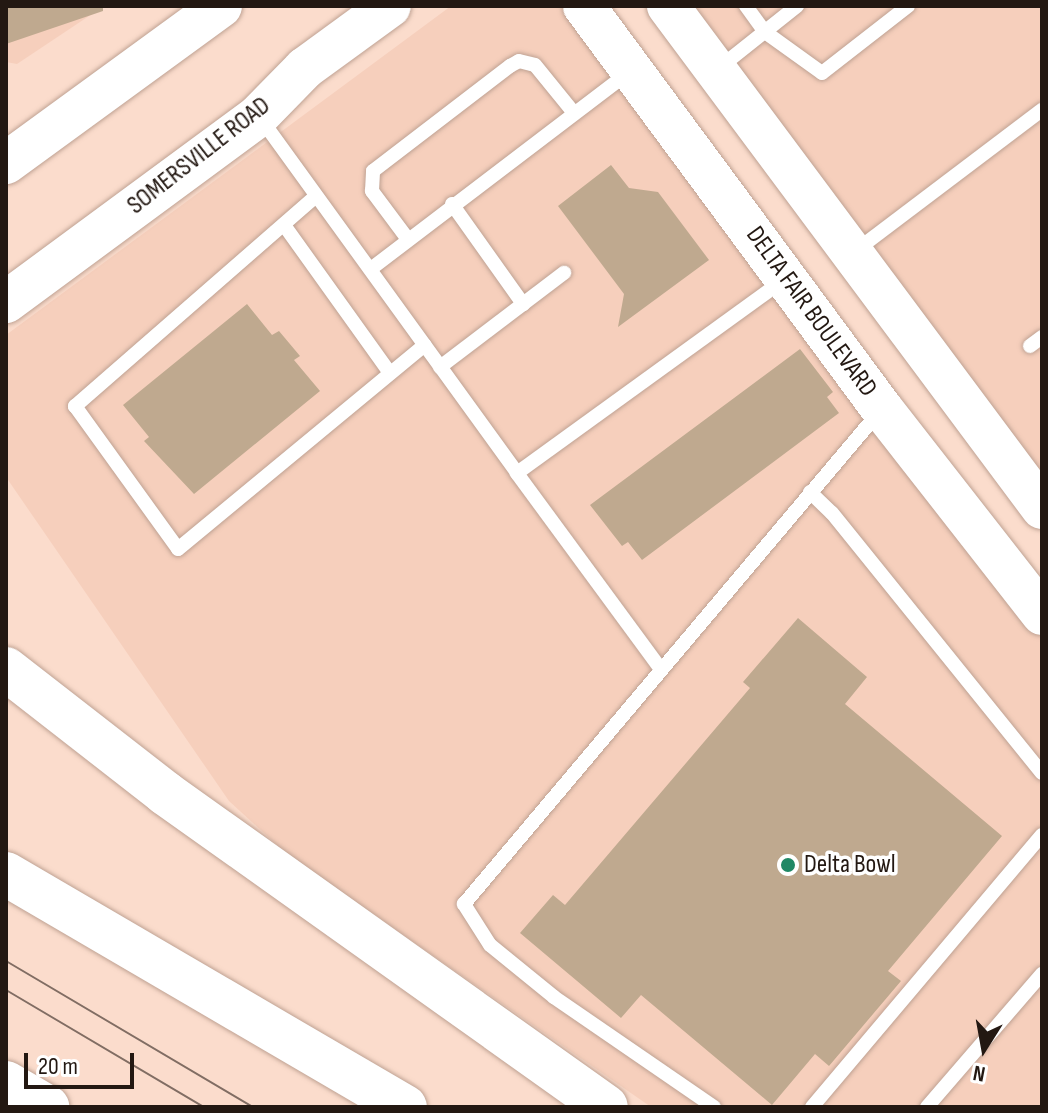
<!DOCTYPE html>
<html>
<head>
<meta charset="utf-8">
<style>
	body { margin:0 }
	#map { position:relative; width:1048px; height:1113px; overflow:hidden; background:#fbdccc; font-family:"Sofia Sans Condensed",sans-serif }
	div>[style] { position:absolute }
	.built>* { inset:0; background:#f6cfbc }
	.building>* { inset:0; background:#bfa98f }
	.roads { filter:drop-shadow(0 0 2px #bfa293) drop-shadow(0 0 2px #bfa293) }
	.service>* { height:14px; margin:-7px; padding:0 7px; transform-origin:7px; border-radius:7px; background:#fff }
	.secondary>* { height:42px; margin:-21px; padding:0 21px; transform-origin:21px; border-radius:21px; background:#fff }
	.motorway>* { height:44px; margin:-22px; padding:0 22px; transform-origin:22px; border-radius:22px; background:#fff }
	.tram>* { height:2px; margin:-1px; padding:0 1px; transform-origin:1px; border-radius:1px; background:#816d63 }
	.dots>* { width:22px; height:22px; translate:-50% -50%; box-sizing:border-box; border:4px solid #fff; border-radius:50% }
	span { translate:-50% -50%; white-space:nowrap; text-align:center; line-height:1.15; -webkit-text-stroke:7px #fff; paint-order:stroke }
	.street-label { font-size:26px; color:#231812 }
	.poi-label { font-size:26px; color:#231812 }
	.left { translate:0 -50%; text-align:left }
	.frame { position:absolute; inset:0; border:8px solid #231812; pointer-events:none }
	.north { position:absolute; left:944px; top:1009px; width:80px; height:80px; -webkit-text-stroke:6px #fff; paint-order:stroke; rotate:191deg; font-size:22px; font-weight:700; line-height:32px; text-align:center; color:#231812 }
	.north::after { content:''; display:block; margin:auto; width:28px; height:36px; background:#231812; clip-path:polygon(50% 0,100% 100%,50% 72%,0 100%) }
	.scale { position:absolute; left:24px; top:1053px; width:110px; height:36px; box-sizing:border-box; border:4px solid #231812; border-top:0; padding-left:10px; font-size:24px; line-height:28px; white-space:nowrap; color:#231812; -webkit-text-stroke:6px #fff; paint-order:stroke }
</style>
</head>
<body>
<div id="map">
	<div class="built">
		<i style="clip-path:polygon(6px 6px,104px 6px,17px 64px,6px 62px)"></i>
		<i style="clip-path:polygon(451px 6px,563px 6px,1042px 635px,1042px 1107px,651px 1107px,287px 854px,229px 801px,6px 477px,6px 335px)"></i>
		<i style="clip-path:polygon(668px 6px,1042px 6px,1042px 508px)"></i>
	</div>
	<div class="building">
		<i style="clip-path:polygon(6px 6px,103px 6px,103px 11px,6px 44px)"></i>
		<i style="clip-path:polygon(611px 165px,629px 188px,658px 192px,709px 260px,618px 327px,624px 294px,558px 206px)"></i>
		<i style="clip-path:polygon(247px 304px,272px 335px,279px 331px,300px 356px,294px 360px,320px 391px,194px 494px,144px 441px,149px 437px,123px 405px)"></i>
		<i style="clip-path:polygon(800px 349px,833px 392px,827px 397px,839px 413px,642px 560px,628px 542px,622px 546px,590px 505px)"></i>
		<i style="clip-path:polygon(798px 618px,867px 677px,845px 704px,1002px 836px,888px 971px,901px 981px,829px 1066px,815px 1054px,772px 1105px,641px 995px,621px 1018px,520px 933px,553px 895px,565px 905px,750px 688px,743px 682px)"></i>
	</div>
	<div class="roads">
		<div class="service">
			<i style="left:746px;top:6px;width:32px;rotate:54deg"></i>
			<i style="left:765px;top:32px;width:70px;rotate:35.7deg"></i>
			<i style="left:822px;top:73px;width:109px;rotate:-37.9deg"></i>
			<i style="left:719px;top:68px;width:100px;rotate:-38.5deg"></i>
			<i style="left:261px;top:119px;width:437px;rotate:54.1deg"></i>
			<i style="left:316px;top:196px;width:320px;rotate:138.9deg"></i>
			<i style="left:75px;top:406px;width:176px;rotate:54.2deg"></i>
			<i style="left:178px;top:549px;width:320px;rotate:-39.6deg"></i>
			<i style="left:452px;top:204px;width:123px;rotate:54.6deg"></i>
			<i style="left:284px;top:225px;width:182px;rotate:54.4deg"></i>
			<i style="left:407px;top:238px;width:59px;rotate:-126.7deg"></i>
			<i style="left:372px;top:191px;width:20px;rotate:-87deg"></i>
			<i style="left:373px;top:171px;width:173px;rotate:-37.5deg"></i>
			<i style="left:510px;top:66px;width:10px;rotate:-29deg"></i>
			<i style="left:519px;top:61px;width:16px;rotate:14deg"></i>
			<i style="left:535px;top:65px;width:62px;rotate:50.9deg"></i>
			<i style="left:854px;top:252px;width:236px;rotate:-37.1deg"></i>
			<i style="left:372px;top:268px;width:322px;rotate:-37.3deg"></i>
			<i style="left:1030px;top:346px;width:15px;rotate:-37deg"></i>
			<i style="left:440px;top:367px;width:156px;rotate:-37.2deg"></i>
			<i style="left:810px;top:492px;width:30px;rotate:44deg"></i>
			<i style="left:832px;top:513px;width:334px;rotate:51.1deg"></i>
			<i style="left:660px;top:668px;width:242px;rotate:-126.3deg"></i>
			<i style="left:517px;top:473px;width:329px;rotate:-35.9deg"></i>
			<i style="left:714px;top:1107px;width:194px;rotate:-145.5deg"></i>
			<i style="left:554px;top:997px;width:82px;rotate:-140.9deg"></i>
			<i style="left:490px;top:945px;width:49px;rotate:-122.4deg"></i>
			<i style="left:464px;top:904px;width:644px;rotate:-49.85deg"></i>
			<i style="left:812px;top:1107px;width:356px;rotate:-49.8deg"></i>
			<i style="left:927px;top:1107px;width:176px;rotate:-49.2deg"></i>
		</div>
		<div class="secondary">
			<i style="left:584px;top:6px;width:501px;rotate:53.52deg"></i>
			<i style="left:882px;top:409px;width:260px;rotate:52deg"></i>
			<i style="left:668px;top:6px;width:626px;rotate:53.31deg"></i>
			<i style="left:6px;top:163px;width:266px;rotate:-36.1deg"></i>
			<i style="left:6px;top:302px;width:313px;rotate:-36.4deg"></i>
			<i style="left:258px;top:116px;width:67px;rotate:-45.6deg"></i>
			<i style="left:305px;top:68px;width:105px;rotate:-36.1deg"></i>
		</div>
		<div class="motorway">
			<i style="left:6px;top:669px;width:202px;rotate:37.9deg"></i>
			<i style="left:165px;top:793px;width:541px;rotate:35.45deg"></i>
			<i style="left:6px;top:874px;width:462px;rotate:30.3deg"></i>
			<i style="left:6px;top:1083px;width:48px;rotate:30.3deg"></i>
		</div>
	</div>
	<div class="tram">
		<i style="left:6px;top:961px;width:287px;rotate:30.6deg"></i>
		<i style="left:6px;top:990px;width:230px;rotate:30.6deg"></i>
	</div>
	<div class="dots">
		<i style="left:788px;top:865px;background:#208865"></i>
	</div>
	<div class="street-label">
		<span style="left:199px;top:156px;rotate:-38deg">SOMERSVILLE ROAD</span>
		<span style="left:811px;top:312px;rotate:54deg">DELTA FAIR BOULEVARD</span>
	</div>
	<div class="poi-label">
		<span class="left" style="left:804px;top:865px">Delta Bowl</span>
	</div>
	<div class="frame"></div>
	<div class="north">N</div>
	<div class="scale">20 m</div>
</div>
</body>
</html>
